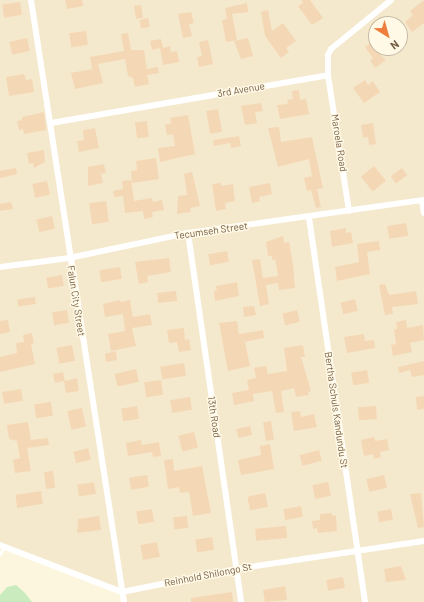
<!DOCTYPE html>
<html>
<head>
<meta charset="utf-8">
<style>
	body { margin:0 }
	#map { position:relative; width:424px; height:602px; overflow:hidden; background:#fdf6de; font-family:Barlow,sans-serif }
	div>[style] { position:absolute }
	.residential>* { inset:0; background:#f5e9cd }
	.green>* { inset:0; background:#c9ebbd }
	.building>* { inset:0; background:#f4d7b5; transform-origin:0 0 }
	.lane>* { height:3px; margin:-1.5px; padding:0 1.5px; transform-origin:1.5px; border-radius:1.5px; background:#fff }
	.street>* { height:6px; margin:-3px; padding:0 3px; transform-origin:3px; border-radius:3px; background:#fff }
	span { translate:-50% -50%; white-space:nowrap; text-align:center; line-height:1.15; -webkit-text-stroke:3px #fff9e6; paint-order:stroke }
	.street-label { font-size:10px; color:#745d45 }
	.north { position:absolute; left:368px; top:16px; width:40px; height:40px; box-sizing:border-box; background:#fff9e6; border:1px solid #c7bba6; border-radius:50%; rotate:143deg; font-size:11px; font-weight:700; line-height:16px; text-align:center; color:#745d45 }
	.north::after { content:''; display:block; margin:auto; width:14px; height:18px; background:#ef7e3c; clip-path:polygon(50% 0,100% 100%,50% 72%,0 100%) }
</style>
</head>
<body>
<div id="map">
	<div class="residential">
		<i style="clip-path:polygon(evenodd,0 0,424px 0,424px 602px,124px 602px,122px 592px,0 545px,0 0,376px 24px,400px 24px,400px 48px,376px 48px,376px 24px)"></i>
	</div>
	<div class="green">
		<i style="clip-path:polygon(16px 585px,25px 593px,32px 602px,0 602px,0 595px,7px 587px)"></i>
	</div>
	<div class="building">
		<i style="clip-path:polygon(65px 0,82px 0,83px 6px,67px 9px)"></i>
		<i style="clip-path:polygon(301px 0,310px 0,323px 18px,312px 25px,298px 6px,303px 3px)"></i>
		<i style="clip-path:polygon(424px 0,424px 23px,412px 32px,405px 22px,413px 15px,410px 11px)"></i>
		<i style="left:20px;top:2px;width:13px;height:18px;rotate:81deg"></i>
		<i style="clip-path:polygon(247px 3px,248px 12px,232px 14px,237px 40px,226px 42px,222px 20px,227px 19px,225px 8px)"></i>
		<i style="left:141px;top:5px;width:13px;height:7px;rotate:81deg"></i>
		<i style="clip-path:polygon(268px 10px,272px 31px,283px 23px,296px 41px,286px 48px,289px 52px,281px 58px,265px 36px,261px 12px)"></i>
		<i style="clip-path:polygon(191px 12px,194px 23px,189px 24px,192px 36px,183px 38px,178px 14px)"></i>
		<i style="left:148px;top:18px;width:9px;height:9px;rotate:77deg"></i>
		<i style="left:86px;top:31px;width:14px;height:17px;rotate:82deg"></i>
		<i style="clip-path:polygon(128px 33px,131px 50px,144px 50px,147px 69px,158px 67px,159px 73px,147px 75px,149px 84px,135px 87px,133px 78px,128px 76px,125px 59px,98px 64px,103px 83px,75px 89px,71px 73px,92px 69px,90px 57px,124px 51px,121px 34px)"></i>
		<i style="left:27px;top:38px;width:13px;height:18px;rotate:77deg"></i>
		<i style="clip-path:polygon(248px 38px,253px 56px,241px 59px,234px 41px)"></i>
		<i style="clip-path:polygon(161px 39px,163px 48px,170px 46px,171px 52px,177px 51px,179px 62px,163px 65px,160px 48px,152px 50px,150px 41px)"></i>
		<i style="clip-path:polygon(376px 39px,376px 48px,388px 48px,380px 54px,386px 60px,375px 68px,370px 60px,373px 58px,365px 47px)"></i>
		<i style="clip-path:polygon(208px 40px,213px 64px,199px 67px,197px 57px,202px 56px,199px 42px)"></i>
		<i style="clip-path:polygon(24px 74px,26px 80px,32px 79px,34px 92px,9px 96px,6px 77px)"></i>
		<i style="clip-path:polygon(365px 80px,368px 85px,373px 81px,380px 92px,364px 103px,353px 88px)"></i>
		<i style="clip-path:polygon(299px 90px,300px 100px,306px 99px,309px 114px,280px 119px,277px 105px,288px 104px,287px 100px,293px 99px,292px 91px)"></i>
		<i style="clip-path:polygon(261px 103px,263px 111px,255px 112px,257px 123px,245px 125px,241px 106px)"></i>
		<i style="left:218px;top:109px;width:23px;height:12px;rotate:80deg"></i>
		<i style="clip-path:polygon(44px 112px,46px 130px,24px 134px,23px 129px,19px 130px,17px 121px,22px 120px,22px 117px)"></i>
		<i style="clip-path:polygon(188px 115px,195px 154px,160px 162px,158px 148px,175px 146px,173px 134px,167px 135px,165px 124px,171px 124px,170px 118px)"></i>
		<i style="left:147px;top:121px;width:16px;height:12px;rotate:83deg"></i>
		<i style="clip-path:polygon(373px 123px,376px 144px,369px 145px,368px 137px,363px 138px,361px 125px)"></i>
		<i style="clip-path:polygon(279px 127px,281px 142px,312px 137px,323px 188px,317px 189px,321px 207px,316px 208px,311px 190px,307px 191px,304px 178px,312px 176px,309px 159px,278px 167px,268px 128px)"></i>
		<i style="clip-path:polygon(95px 128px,99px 148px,79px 152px,77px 141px,84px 140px,83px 130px)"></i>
		<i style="clip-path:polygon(239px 136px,241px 146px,231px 148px,230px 143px,214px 146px,213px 140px)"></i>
		<i style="clip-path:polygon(44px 150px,45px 162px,34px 168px,33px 163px,29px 164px,27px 153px)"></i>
		<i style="clip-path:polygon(156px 158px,159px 179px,132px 183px,131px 171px,137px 170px,136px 161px)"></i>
		<i style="clip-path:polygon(104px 164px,106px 173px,101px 174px,103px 183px,88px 186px,88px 167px)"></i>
		<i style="left:374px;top:166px;width:19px;height:17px;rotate:51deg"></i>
		<i style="clip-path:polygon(16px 168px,17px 174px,0 178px,0 171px)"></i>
		<i style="left:402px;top:168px;width:9px;height:14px;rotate:54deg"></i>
		<i style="clip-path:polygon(192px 172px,200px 206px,190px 208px,191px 212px,177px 214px,178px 196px,187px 195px,184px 174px)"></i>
		<i style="clip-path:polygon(131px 180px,134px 201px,152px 198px,153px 202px,162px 200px,164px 210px,152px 212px,153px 217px,144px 219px,143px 211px,125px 213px,123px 196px,114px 197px,113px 191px,123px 189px,122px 181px)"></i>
		<i style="left:47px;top:181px;width:14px;height:15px;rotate:78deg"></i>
		<i style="clip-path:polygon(221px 183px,221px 186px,233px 184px,235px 201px,225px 203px,226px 209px,216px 211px,212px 184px)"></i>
		<i style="clip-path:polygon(270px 183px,272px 194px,259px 197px,260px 201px,252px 203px,249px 187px)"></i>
		<i style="left:106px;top:201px;width:21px;height:17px;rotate:82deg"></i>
		<i style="clip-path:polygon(11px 202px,13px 209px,0 211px,0 204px)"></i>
		<i style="left:52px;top:216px;width:13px;height:16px;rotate:77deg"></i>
		<i style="left:406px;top:223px;width:13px;height:19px;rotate:81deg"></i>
		<i style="clip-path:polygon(346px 228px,346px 233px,351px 232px,353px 243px,332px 247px,330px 231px)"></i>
		<i style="clip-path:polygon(283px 236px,284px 243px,289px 242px,293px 264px,295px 288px,279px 290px,278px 283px,266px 285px,269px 304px,260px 306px,252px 260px,260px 259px,263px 278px,278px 276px,275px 259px,272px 260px,272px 256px,268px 256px,266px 242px)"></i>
		<i style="clip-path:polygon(379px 241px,380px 250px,367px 252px,370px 274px,337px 281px,335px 267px,359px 262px,357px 244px)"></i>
		<i style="left:227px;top:251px;width:11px;height:19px;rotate:80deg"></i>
		<i style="clip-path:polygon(169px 258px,171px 272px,147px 276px,148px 282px,139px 284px,135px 262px)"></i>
		<i style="left:120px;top:267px;width:12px;height:21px;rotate:81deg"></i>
		<i style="left:62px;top:275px;width:11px;height:16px;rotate:80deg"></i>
		<i style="clip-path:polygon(237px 282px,239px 296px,215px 301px,214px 291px,217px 290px,216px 286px)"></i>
		<i style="clip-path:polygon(385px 284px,389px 295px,416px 291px,418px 304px,392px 307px,393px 314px,385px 315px,379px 285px)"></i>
		<i style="left:176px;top:291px;width:10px;height:19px;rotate:84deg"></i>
		<i style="left:35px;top:297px;width:7px;height:18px;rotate:82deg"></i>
		<i style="left:355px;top:299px;width:12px;height:15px;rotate:76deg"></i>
		<i style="clip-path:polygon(120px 300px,121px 302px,130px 300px,133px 317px,150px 314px,152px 325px,132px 328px,136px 346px,111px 351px,108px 334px,125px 331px,123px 314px,105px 317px,103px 304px)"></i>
		<i style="clip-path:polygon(254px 306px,256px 315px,244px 317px,243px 307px)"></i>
		<i style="left:67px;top:310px;width:13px;height:15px;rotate:81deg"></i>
		<i style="left:297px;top:310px;width:12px;height:15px;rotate:76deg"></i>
		<i style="clip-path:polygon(8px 320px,10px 332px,0 334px,0 321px)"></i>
		<i style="clip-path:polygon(406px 320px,407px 328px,423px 325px,424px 340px,410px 343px,412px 352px,393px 356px,391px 345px,396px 344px,394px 330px,397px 329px,396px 322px)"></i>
		<i style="clip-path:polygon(237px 321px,239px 334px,263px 330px,264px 338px,245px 342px,250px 366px,228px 371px,219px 323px)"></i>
		<i style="clip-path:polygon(184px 328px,185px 340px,189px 339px,191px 350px,179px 352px,177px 342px,169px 343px,167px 330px)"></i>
		<i style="clip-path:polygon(32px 333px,34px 343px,31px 344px,35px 364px,0 372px,0 357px,17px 353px,16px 343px,24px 342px,23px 335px)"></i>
		<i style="clip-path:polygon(364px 334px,365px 341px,374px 340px,375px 348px,347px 353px,344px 337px)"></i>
		<i style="left:72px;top:345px;width:16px;height:16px;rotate:79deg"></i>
		<i style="clip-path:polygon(303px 345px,305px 357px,301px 357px,311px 391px,308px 392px,309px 395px,296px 397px,294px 388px,281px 391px,284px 412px,276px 413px,272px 391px,253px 394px,254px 401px,234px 405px,232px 393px,249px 390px,247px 380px,256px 378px,254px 368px,266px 366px,268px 374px,287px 371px,284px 348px)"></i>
		<i style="clip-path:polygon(116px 351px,117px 360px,106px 362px,105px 354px)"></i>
		<i style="clip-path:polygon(424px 361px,424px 375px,412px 377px,410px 370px,399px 373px,398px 367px)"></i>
		<i style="left:184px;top:363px;width:13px;height:24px;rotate:81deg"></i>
		<i style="left:136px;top:369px;width:13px;height:22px;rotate:77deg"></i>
		<i style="left:367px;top:370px;width:13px;height:16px;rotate:81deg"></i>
		<i style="clip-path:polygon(63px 372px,65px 381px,77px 378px,79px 391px,66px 393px,64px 381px,55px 383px,53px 374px)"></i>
		<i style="left:161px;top:380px;width:15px;height:17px;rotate:82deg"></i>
		<i style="left:21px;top:389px;width:12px;height:19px;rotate:81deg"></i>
		<i style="clip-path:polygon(424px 396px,424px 409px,417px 410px,416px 397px)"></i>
		<i style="left:190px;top:397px;width:13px;height:20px;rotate:81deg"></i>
		<i style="left:51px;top:402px;width:14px;height:17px;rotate:82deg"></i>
		<i style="left:137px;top:406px;width:13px;height:16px;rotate:81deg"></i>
		<i style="left:376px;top:406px;width:13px;height:18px;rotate:86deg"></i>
		<i style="left:82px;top:408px;width:19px;height:15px;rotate:78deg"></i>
		<i style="clip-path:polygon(300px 411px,301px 417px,314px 414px,317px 427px,294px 431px,291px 412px)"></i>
		<i style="left:271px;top:421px;width:19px;height:8px;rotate:81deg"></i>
		<i style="clip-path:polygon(28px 422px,31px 440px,48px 438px,49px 445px,27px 448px,31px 471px,15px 473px,13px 460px,20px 458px,17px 441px,9px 439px,7px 425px)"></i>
		<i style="left:250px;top:426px;width:9px;height:14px;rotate:77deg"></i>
		<i style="left:194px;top:432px;width:16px;height:16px;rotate:76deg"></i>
		<i style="clip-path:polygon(374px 437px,375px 441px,387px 439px,389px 450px,380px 452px,381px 457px,374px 459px,373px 454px,364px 456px,361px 440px)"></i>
		<i style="clip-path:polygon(141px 440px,142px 445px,159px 442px,161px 456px,153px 457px,152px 452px,128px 456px,126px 443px)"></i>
		<i style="clip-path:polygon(270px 444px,274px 469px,241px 475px,238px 460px,261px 455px,260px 446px)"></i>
		<i style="left:88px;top:448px;width:12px;height:15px;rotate:76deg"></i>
		<i style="left:319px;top:450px;width:11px;height:20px;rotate:75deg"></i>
		<i style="clip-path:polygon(173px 459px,174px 471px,202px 466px,211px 513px,193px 516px,189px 492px,180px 493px,179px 487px,168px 489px,164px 460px)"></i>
		<i style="left:53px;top:471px;width:17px;height:9px;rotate:83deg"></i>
		<i style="left:147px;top:475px;width:12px;height:18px;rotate:81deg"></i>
		<i style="left:384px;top:475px;width:13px;height:18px;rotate:77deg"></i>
		<i style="left:94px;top:482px;width:12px;height:17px;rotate:81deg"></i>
		<i style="left:328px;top:482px;width:14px;height:16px;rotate:78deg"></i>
		<i style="left:41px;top:491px;width:13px;height:26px;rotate:81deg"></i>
		<i style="left:265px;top:493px;width:14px;height:18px;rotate:78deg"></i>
		<i style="clip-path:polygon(421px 493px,424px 527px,418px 528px,410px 494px)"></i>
		<i style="left:301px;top:506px;width:11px;height:18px;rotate:80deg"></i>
		<i style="left:152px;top:509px;width:13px;height:16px;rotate:81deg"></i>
		<i style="left:391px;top:509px;width:11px;height:14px;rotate:80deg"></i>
		<i style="clip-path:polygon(332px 513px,332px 516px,336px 515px,337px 531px,318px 533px,317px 528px,313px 529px,312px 521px,320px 520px,320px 514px)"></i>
		<i style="clip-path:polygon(99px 516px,101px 530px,77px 533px,78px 519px)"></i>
		<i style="left:187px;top:516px;width:12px;height:14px;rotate:85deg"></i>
		<i style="left:286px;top:526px;width:12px;height:31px;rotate:85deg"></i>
		<i style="left:212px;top:537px;width:13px;height:17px;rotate:81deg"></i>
		<i style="left:157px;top:542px;width:15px;height:17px;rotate:79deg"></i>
		<i style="clip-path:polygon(401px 566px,406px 580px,386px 582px,384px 569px)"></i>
		<i style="left:343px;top:577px;width:11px;height:17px;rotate:80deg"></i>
		<i style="clip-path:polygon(285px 586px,287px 600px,265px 602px,263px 590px)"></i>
		<i style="clip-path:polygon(232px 592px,233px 602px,191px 602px,191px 598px)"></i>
	</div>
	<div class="lane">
		<i style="left:0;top:554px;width:8px;rotate:-60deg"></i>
	</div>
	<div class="street">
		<i style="left:31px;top:0;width:609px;rotate:81.22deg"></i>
		<i style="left:51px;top:123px;width:281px;rotate:-9.8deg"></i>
		<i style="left:422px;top:201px;width:12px;rotate:81deg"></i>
		<i style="left:349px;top:211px;width:138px;rotate:-98.8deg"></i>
		<i style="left:328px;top:75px;width:20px;rotate:-90deg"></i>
		<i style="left:328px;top:55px;width:7px;rotate:-63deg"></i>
		<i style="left:331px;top:49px;width:77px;rotate:-39.2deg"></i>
		<i style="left:309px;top:218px;width:388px;rotate:81.7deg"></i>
		<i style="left:188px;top:233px;width:373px;rotate:81.8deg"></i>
		<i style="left:0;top:267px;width:70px;rotate:-7.4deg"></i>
		<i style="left:69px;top:258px;width:122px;rotate:-11.9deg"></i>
		<i style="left:188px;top:233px;width:238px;rotate:-8deg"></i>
		<i style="left:0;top:545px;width:131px;rotate:21.1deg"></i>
		<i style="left:122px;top:592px;width:116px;rotate:-11.4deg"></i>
		<i style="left:236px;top:569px;width:190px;rotate:-8.5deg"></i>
	</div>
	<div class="street-label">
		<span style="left:241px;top:90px;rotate:-10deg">3rd Avenue</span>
		<span style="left:339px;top:143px;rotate:81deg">Maroela Road</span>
		<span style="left:211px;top:231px;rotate:-8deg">Tecumseh Street</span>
		<span style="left:76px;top:301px;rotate:81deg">Falun City Street</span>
		<span style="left:336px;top:410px;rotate:82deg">Bertha Schuls Kandundu St</span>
		<span style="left:214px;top:417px;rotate:82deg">13th Road</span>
		<span style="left:208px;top:575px;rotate:-11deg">Reinhold Shilongo St</span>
	</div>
	<div class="north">N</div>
</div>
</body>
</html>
